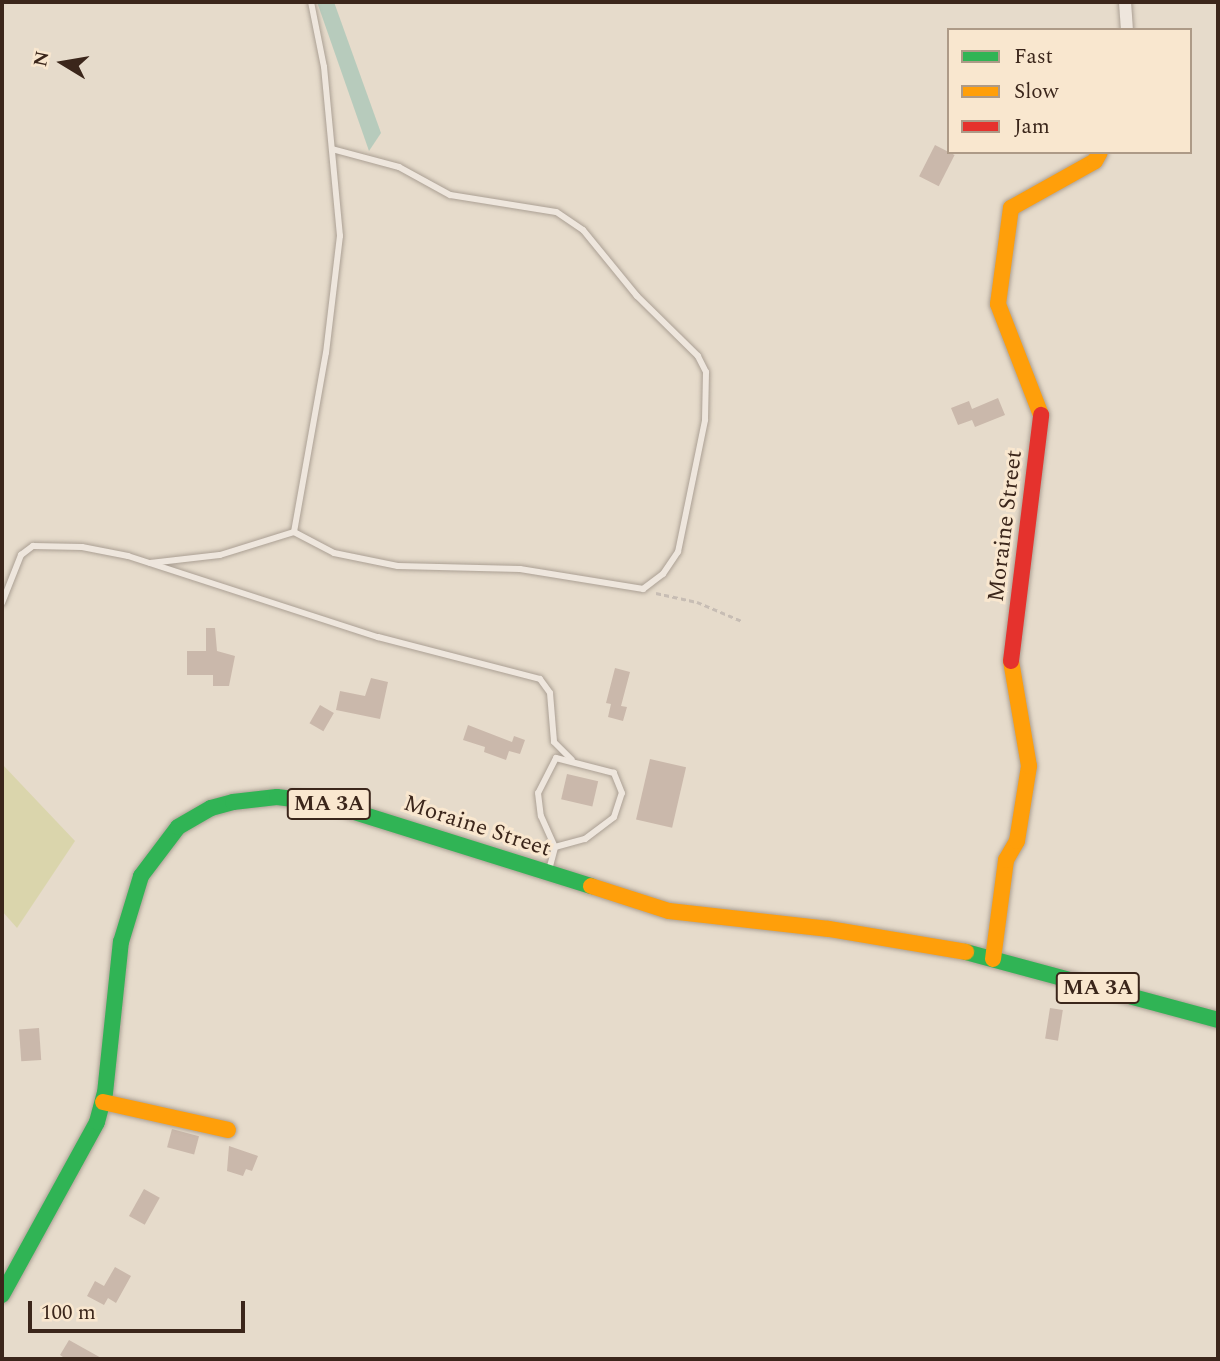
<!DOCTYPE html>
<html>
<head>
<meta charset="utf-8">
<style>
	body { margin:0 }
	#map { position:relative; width:1220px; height:1361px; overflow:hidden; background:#e6dbcb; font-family:Spectral,serif }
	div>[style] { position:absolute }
	.green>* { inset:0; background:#dad5ac }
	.water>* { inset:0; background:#b7cbbc }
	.building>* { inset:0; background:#cab8ab; transform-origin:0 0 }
	.path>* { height:2.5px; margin-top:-1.25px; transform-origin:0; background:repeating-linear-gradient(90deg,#c7bdb4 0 5px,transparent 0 8.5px) }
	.roads { filter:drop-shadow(0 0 2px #aba094) drop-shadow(0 0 2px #aba094) }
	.lane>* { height:6px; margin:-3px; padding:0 3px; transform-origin:3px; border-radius:3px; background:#eee6dd }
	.street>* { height:12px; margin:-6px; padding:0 6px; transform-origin:6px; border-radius:6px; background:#eee6dd }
	.fast>* { height:16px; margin:-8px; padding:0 8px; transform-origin:8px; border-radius:8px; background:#30b455 }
	.slow>* { height:16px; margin:-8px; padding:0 8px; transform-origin:8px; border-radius:8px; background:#ff9f0a }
	.jam>* { height:16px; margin:-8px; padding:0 8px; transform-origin:8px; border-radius:8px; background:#e5322d }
	span { translate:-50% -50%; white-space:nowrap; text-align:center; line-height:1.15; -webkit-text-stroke:6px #f9e7cf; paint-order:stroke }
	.shield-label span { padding:2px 5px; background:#f9e7cf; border:2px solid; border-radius:5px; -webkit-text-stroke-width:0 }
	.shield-label { font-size:21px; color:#3b261b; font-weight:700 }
	.street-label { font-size:23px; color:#3b261b }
	.frame { position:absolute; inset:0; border:4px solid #3b261b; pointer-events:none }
	.legend { position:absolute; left:947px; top:28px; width:245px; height:126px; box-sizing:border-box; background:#f9e7cf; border:2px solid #ad9a87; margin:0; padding:9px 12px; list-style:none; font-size:21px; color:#3b261b }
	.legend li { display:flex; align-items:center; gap:14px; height:35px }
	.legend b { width:35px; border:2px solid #ad9a87 }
	.north { position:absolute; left:28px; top:28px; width:70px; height:70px; -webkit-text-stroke:5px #f9e7cf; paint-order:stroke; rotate:281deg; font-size:19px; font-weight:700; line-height:28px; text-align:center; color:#3b261b }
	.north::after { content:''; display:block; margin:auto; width:24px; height:32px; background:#3b261b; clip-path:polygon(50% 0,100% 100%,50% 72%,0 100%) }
	.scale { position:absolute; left:28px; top:1301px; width:217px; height:32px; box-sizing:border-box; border:4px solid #3b261b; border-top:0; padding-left:9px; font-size:21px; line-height:24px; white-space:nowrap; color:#3b261b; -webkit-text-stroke:5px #f9e7cf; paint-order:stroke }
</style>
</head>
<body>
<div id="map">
	<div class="green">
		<i style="clip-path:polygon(2px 764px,75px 841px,17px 928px,2px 911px)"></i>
	</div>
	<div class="water">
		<i style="clip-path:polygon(317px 2px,334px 2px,381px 133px,369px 151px)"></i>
	</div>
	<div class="building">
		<i style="left:935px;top:145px;width:22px;height:35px;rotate:27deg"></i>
		<i style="clip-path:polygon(998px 398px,1005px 415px,975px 427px,972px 420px,958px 425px,951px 408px,969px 401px,972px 409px)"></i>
		<i style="clip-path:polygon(206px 628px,215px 628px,217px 651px,235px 656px,229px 686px,213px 686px,213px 675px,187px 675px,187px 651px,206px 651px)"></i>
		<i style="clip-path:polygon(615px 668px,630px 672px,621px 706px,627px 707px,623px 721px,608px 717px,611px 704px,606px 703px)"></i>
		<i style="clip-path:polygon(371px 678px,388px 682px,380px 719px,336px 710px,340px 691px,365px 696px)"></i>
		<i style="left:320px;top:705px;width:16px;height:21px;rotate:30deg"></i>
		<i style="clip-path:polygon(468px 725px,512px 742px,514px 736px,525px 740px,520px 754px,509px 751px,506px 760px,484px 752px,485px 747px,463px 740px)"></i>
		<i style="left:650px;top:759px;width:37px;height:62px;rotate:13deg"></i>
		<i style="left:567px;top:774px;width:32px;height:26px;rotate:13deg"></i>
		<i style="left:1050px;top:1008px;width:13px;height:31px;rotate:9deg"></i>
		<i style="left:39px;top:1028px;width:32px;height:20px;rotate:86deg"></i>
		<i style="left:172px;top:1129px;width:28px;height:19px;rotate:15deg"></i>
		<i style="clip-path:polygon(229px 1146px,258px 1156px,252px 1171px,246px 1169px,243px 1176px,227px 1171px)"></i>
		<i style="left:144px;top:1189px;width:18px;height:31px;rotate:29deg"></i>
		<i style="clip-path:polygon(115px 1267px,131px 1276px,116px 1303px,108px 1298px,104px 1305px,87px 1296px,95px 1281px,104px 1286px)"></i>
		<i style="clip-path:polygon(69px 1340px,103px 1359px,66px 1359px,60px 1355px)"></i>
	</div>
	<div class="path">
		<i style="left:656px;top:593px;width:42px;rotate:12.4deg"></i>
		<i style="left:697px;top:602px;width:49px;rotate:22.9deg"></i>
	</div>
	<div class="roads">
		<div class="lane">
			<i style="left:294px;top:532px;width:182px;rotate:-79.9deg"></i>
			<i style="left:326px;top:353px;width:118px;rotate:-83.2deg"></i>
			<i style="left:340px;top:236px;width:170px;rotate:-95.4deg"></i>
			<i style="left:324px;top:67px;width:66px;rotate:-101.3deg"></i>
			<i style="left:150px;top:563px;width:70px;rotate:-6.5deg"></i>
			<i style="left:220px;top:555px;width:77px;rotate:-17.3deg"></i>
			<i style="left:294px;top:532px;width:45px;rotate:27.7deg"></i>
			<i style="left:334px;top:553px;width:65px;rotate:11.5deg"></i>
			<i style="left:398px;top:566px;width:122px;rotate:1.4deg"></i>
			<i style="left:520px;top:569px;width:125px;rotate:9.2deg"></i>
			<i style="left:643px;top:589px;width:25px;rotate:-37deg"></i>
			<i style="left:663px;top:574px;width:27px;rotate:-56deg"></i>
			<i style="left:678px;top:552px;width:135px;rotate:-78.4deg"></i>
			<i style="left:705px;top:420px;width:48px;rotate:-88.8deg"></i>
			<i style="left:706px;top:372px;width:18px;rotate:-117deg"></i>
			<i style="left:698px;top:356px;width:86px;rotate:-135.5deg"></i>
			<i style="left:637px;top:296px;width:85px;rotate:-129.3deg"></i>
			<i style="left:583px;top:230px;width:32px;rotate:-146deg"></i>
			<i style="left:556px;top:212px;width:107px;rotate:-170.9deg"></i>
			<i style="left:450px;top:195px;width:58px;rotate:-151.2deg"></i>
			<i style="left:399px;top:167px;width:69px;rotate:-165deg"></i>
			<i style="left:2px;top:603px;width:52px;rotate:-68.4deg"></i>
			<i style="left:21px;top:555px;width:15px;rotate:-37deg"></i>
			<i style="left:33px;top:546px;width:49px;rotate:1.2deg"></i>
			<i style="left:82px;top:547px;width:47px;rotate:11.1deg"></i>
			<i style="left:128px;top:556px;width:263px;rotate:18deg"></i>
			<i style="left:378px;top:637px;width:167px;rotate:14.5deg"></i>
			<i style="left:540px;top:679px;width:17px;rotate:54deg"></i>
			<i style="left:550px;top:693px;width:49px;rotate:85.3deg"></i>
			<i style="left:554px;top:742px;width:25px;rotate:45deg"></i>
			<i style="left:549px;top:870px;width:24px;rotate:-75deg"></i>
			<i style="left:555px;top:847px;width:31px;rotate:-15deg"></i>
			<i style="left:585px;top:839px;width:36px;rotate:-37deg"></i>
			<i style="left:614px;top:817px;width:25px;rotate:-72deg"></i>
			<i style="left:622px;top:793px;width:22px;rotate:-112deg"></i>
			<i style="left:614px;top:773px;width:60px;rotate:-165.5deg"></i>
			<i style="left:556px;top:758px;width:39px;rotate:117deg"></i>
			<i style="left:538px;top:793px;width:23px;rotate:83deg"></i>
			<i style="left:541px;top:816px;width:34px;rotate:66deg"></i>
		</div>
		<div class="street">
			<i style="left:1125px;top:2px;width:28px;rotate:86deg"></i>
		</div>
		<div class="fast">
			<i style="left:966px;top:952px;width:261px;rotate:15.1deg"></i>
			<i style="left:2px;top:1295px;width:197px;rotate:-61.2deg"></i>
			<i style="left:97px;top:1122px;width:30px;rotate:-75deg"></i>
			<i style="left:105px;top:1093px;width:152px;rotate:-84deg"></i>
			<i style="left:121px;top:942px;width:69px;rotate:-73.1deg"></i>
			<i style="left:141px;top:876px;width:61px;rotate:-52.9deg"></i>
			<i style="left:178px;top:827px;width:38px;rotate:-30deg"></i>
			<i style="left:211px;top:808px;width:23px;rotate:-15deg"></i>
			<i style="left:233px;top:802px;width:44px;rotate:-6.5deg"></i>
			<i style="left:277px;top:797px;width:49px;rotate:7deg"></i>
			<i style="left:326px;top:803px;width:278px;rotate:17.4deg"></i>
		</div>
		<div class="slow">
			<i style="left:1041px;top:415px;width:119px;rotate:-111.2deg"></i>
			<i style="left:998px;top:304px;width:97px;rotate:-82.3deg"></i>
			<i style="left:1011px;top:208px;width:96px;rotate:-29.2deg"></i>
			<i style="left:1095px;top:161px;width:10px;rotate:-61deg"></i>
			<i style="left:591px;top:886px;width:82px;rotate:17.8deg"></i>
			<i style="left:669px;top:911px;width:161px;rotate:6.4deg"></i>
			<i style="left:829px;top:929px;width:139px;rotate:9.5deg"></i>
			<i style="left:993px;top:959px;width:100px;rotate:-82.5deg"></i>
			<i style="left:1006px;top:860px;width:22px;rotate:-60deg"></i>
			<i style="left:1017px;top:841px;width:76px;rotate:-80.9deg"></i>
			<i style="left:1029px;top:766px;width:107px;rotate:-99.7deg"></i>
			<i style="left:103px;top:1102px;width:128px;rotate:12.6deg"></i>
		</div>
		<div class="jam">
			<i style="left:1011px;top:661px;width:248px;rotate:-83deg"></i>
		</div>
	</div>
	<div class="shield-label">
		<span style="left:329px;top:804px">MA 3A</span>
		<span style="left:1098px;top:988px">MA 3A</span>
	</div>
	<div class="street-label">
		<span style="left:1006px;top:526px;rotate:-83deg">Moraine Street</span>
		<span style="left:477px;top:827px;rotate:18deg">Moraine Street</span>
	</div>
	<div class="frame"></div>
	<ul class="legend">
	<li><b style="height:9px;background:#30b455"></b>Fast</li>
	<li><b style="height:9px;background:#ff9f0a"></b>Slow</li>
	<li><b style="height:9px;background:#e5322d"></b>Jam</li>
	</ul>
	<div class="north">N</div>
	<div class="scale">100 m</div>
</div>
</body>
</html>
